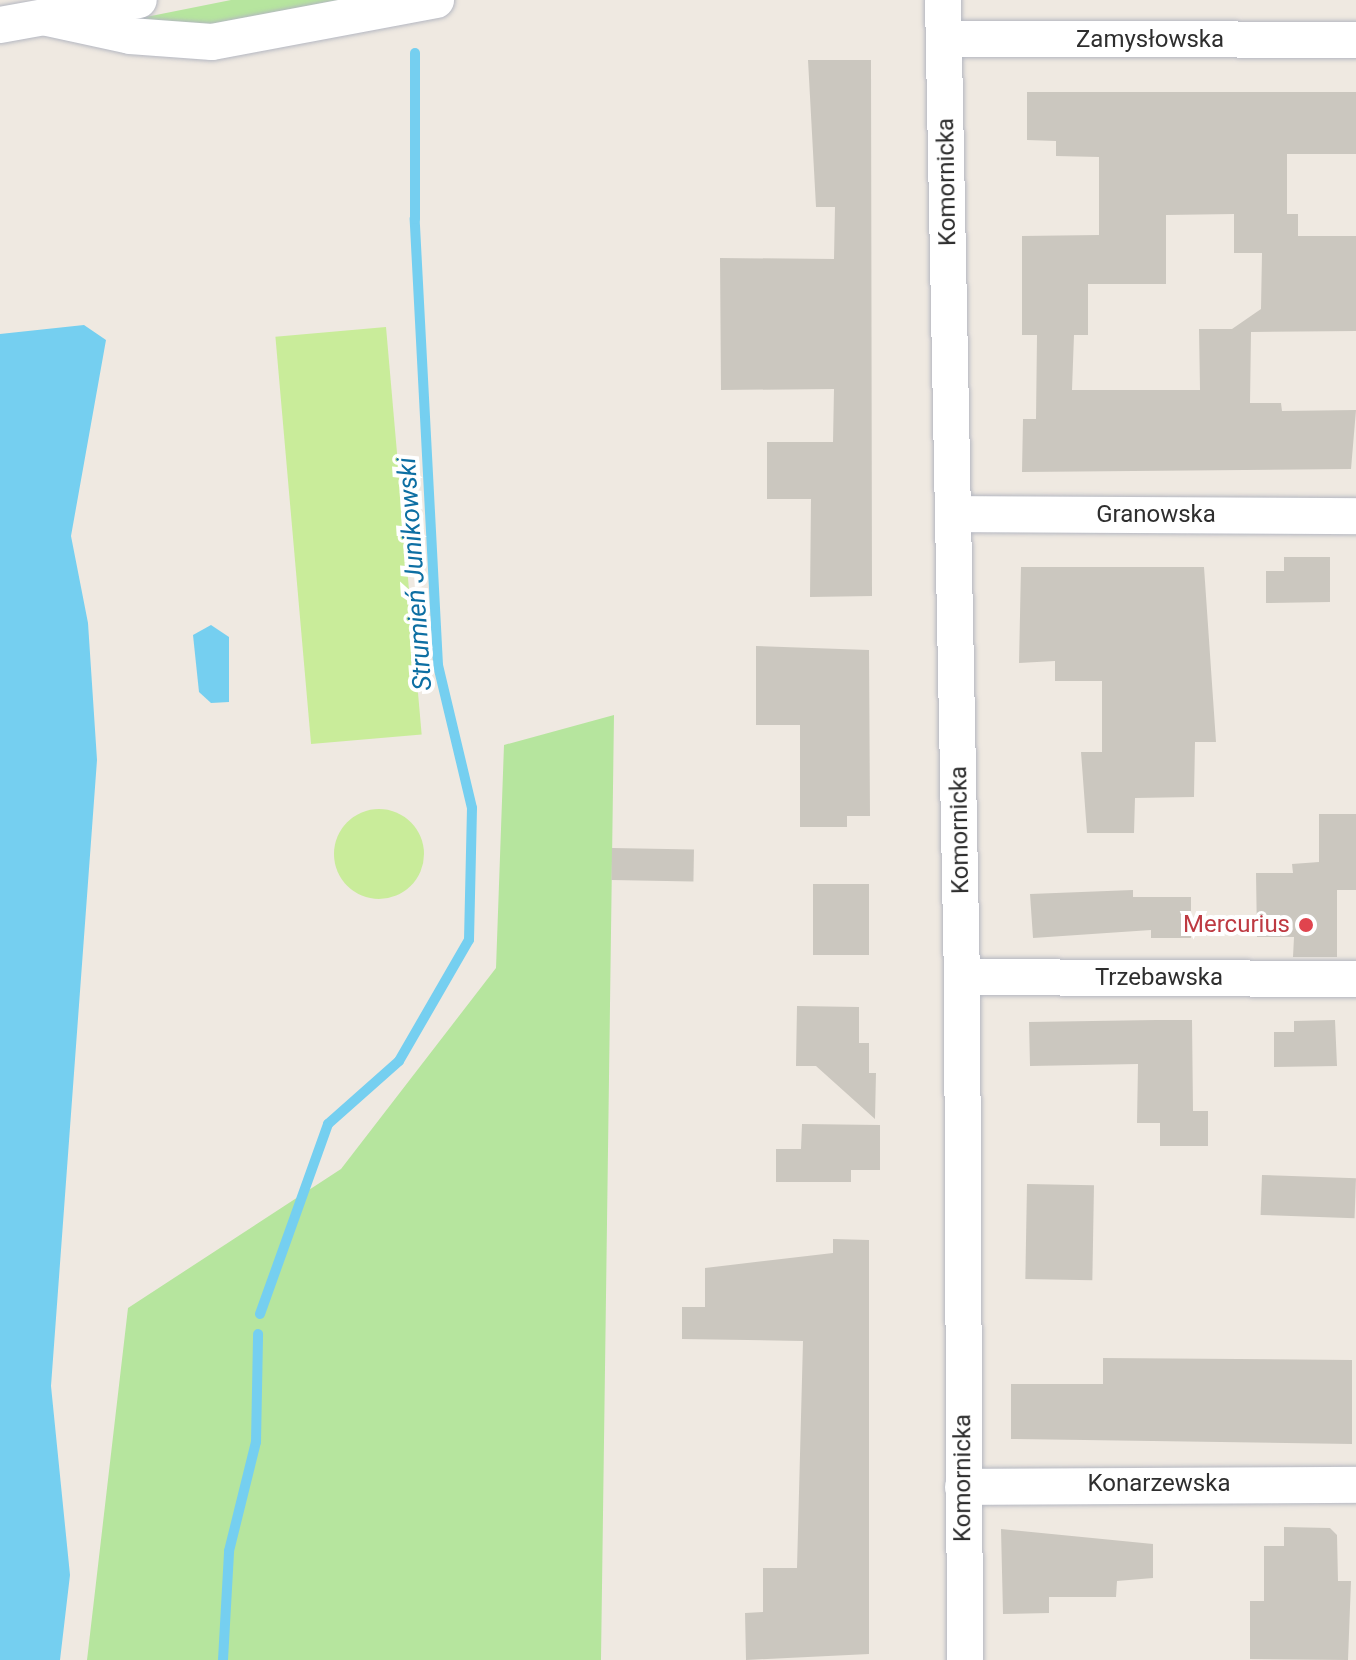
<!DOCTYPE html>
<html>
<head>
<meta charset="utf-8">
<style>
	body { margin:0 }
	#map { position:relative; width:1356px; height:1660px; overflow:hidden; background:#efe9e1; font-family:Roboto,sans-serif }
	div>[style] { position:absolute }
	.green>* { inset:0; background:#b6e59e }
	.pitch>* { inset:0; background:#c9ec9a; transform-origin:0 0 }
	.round { border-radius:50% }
	.water>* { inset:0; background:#75cff0 }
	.stream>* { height:10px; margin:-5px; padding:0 5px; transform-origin:5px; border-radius:5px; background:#75cff0 }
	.building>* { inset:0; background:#cbc7bf; transform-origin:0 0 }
	.roads { filter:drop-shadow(0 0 2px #b4b7c1) drop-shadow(0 0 2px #b4b7c1) }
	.minor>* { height:36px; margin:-18px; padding:0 18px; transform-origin:18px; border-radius:18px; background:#fff }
	.dots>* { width:22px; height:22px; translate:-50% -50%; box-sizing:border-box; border:4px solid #fff; border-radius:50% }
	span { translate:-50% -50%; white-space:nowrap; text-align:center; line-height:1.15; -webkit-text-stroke:8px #fff; paint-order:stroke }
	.street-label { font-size:24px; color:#2e2e2e }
	.health-label { font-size:24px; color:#be3a42 }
	.right { translate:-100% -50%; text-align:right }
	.water-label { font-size:26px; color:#0d6fa3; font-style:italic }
</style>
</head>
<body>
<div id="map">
	<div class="green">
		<i style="clip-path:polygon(231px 0,387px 0,213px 30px,136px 19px)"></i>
		<i style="clip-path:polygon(614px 715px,601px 1660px,87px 1660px,128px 1308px,341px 1169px,496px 968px,504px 745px)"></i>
	</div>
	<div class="pitch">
		<i style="left:386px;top:327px;width:409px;height:111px;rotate:85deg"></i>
		<i class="round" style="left:334px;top:809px;width:90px;height:90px"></i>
	</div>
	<div class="water">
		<i style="clip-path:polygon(84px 325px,106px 340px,71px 536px,88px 623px,97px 760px,51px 1386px,70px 1575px,60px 1660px,0 1660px,0 334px)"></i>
		<i style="clip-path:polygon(211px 625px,229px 637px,229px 702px,211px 703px,199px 692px,193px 635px)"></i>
	</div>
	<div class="stream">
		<i style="left:260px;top:1314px;width:202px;rotate:-70.3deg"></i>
		<i style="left:328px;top:1124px;width:95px;rotate:-41.6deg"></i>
		<i style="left:399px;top:1061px;width:140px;rotate:-60deg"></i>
		<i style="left:469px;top:940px;width:132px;rotate:-88.7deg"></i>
		<i style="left:472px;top:808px;width:147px;rotate:-103.4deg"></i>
		<i style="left:438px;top:665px;width:447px;rotate:-93deg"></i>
		<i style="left:415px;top:219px;width:166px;rotate:-90deg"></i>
		<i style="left:223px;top:1660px;width:109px;rotate:-86.8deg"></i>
		<i style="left:229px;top:1551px;width:112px;rotate:-76.1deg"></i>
		<i style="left:256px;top:1442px;width:108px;rotate:-88.9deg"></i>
	</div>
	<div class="building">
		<i style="clip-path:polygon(808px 60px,871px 60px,872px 596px,810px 597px,811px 499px,767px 499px,767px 442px,833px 442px,834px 389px,721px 390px,720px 258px,834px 259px,835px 207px,816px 207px)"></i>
		<i style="clip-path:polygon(evenodd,1027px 92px,1356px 92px,1356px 154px,1287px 154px,1287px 214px,1298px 214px,1298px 236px,1356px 236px,1356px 331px,1251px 332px,1250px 403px,1281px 403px,1282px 411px,1356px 410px,1351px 469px,1022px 472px,1023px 419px,1036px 419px,1037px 335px,1022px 335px,1022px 236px,1099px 235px,1099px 157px,1056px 156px,1056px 141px,1027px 140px,1027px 92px,1234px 214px,1234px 253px,1262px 253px,1261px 309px,1232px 329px,1199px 329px,1200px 390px,1072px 390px,1074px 335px,1088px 335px,1088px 284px,1166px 284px,1166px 215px,1234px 214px)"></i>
		<i style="clip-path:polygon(1284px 557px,1330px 557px,1330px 602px,1266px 603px,1266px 571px,1284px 571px)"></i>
		<i style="clip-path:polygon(1021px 567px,1204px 567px,1216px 742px,1195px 742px,1194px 797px,1135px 798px,1134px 833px,1087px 833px,1081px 752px,1102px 752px,1102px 681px,1055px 681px,1055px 661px,1019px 663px)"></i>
		<i style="clip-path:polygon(756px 646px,869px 650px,870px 816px,847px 816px,847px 827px,800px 827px,800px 725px,756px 725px)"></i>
		<i style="clip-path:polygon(1319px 814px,1356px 814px,1356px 890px,1337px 890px,1337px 957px,1293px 957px,1294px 937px,1257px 937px,1256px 873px,1293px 873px,1292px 864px,1319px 862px)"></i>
		<i style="left:612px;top:848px;width:82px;height:32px;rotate:1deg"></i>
		<i style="left:813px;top:884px;width:56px;height:71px"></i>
		<i style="clip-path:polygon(1133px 890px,1133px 897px,1191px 897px,1191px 938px,1151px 938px,1151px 930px,1033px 938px,1030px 894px)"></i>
		<i style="clip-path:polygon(797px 1006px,859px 1007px,859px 1043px,869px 1043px,869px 1073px,876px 1073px,875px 1119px,816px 1066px,796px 1066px)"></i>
		<i style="clip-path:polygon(1156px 1020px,1192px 1020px,1193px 1111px,1208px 1111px,1208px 1146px,1160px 1146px,1160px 1123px,1137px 1123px,1138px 1064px,1030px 1066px,1029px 1022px)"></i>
		<i style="clip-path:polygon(1335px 1020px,1337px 1066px,1274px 1067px,1274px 1032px,1294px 1032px,1294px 1021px)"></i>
		<i style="clip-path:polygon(802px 1124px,880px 1125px,880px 1170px,851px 1170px,851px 1182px,776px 1182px,776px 1149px,801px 1149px)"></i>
		<i style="left:1262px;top:1175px;width:94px;height:40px;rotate:2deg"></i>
		<i style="left:1027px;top:1184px;width:67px;height:95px;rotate:1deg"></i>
		<i style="clip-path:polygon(833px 1239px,869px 1240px,869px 1654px,746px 1660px,745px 1613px,763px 1612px,763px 1568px,797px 1568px,803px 1341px,682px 1339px,682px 1307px,705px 1307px,705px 1268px,833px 1253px)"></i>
		<i style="clip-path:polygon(1103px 1358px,1352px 1360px,1352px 1444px,1011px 1439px,1011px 1384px,1103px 1384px)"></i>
		<i style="clip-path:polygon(1284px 1527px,1330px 1528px,1337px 1535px,1338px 1581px,1351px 1581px,1348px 1660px,1250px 1659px,1250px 1601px,1264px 1601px,1264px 1546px,1284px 1546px)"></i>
		<i style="clip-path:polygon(1001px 1529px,1153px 1544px,1153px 1578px,1117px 1581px,1116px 1597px,1049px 1597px,1049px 1613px,1003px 1614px)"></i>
	</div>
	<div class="roads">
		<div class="minor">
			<i style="left:943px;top:0;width:977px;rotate:88.89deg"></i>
			<i style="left:962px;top:977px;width:683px;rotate:89.75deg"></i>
			<i style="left:47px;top:18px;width:85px;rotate:12.2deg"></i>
			<i style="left:130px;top:36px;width:82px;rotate:4.2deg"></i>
			<i style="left:212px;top:42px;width:228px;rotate:-10.6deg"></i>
			<i style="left:0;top:25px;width:141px;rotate:-10.2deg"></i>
			<i style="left:944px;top:39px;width:412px;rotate:0.1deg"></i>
			<i style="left:955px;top:514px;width:401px;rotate:0.3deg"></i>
			<i style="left:962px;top:977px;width:394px;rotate:0.3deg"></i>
			<i style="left:963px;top:1487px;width:393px;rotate:-0.3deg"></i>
		</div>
	</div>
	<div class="dots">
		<i style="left:1306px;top:925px;background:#e0444e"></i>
	</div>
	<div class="street-label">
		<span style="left:1150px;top:40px">Zamysłowska</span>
		<span style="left:947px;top:182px;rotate:-91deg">Komornicka</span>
		<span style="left:1156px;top:515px">Granowska</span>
		<span style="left:960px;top:830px;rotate:-91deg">Komornicka</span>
		<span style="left:1159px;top:978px">Trzebawska</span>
		<span style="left:963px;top:1478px;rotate:-90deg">Komornicka</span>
		<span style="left:1159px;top:1484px">Konarzewska</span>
	</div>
	<div class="health-label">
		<span class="right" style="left:1290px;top:925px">Mercurius</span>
	</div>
	<div class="water-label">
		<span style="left:415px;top:574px;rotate:-94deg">Strumień Junikowski</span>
	</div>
</div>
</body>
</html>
